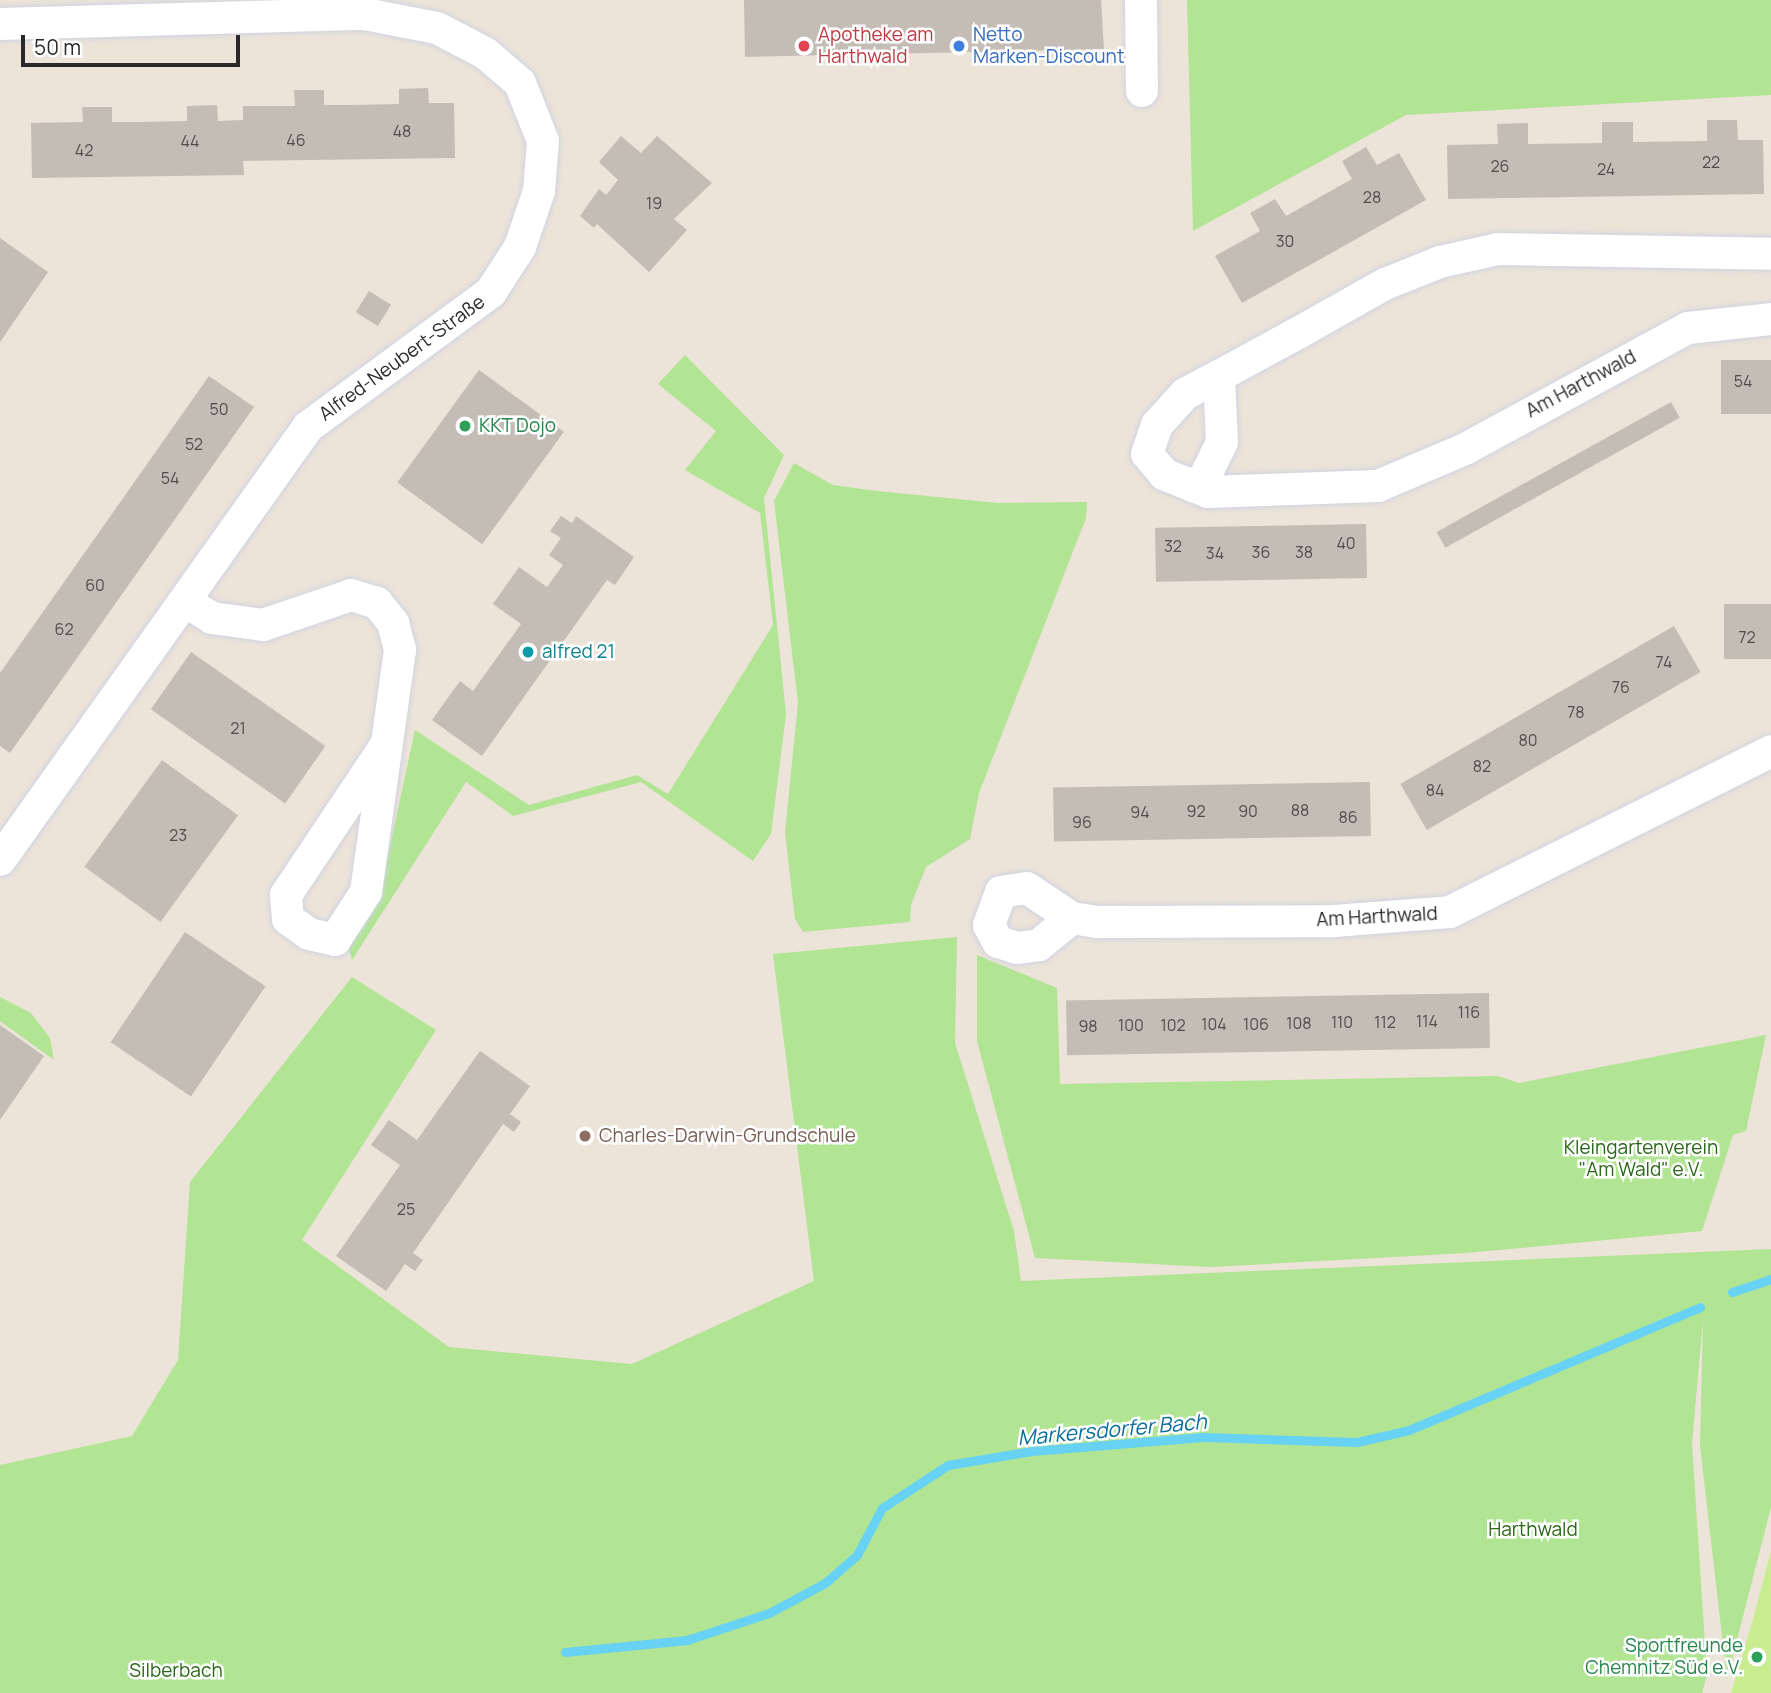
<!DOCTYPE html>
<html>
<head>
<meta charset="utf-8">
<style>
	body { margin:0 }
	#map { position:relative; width:1771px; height:1693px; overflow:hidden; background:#ece3d9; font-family:Manrope,sans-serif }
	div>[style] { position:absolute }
	.green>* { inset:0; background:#b1e593 }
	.pitch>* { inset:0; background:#c7ed8e }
	.stream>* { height:9px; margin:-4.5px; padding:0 4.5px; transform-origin:4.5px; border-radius:4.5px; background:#67d2f3 }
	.building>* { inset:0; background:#c4bdb6; transform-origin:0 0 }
	.roads { filter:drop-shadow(0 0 2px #cfd3e2) drop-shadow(0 0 2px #cfd3e2) }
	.minor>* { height:32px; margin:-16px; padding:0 16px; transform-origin:16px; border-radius:16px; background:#fff }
	.dots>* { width:19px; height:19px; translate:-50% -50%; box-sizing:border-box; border:4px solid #fff; border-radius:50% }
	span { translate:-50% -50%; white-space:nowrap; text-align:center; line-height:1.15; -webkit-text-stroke:5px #fff; paint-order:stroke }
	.number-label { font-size:16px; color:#504e4c }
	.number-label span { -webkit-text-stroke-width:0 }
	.health-label { font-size:19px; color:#be3a42 }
	.left { translate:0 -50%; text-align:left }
	.shop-label { font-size:19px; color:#366cbe }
	.street-label { font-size:19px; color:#292929 }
	.leisure-label { font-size:19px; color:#27864d }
	.right { translate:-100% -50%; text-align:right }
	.culture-label { font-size:19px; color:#0d838f }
	.education-label { font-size:19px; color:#785e54 }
	.park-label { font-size:19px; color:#2a6817 }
	.water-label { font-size:21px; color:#086e9d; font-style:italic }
	.scale { position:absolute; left:21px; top:35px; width:219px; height:32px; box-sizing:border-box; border:4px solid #292929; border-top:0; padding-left:9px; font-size:21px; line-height:24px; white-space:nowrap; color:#292929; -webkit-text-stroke:5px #fff; paint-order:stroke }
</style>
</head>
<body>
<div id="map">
	<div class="green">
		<i style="clip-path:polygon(1187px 0,1771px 0,1771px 95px,1406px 115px,1193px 231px)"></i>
		<i style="clip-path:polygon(685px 355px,784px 455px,764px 498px,786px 714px,771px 834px,753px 861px,641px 782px,513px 816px,466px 782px,352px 960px,348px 945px,378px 902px,415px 730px,529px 805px,637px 775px,668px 794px,773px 625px,760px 513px,685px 470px,716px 431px,658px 384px)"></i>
		<i style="clip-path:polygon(794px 463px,833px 485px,877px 491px,998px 503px,1087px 502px,1086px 518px,979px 793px,970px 839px,926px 867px,911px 905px,910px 922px,803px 932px,795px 919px,785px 832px,798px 703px,774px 501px)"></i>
		<i style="clip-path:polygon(957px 937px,955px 1043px,1014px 1231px,1021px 1281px,1771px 1249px,1771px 1507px,1727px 1679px,1700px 1446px,1703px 1319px,1692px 1444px,1707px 1675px,1702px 1693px,0 1693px,0 1465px,132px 1436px,178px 1360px,190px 1182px,352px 977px,436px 1030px,302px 1240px,449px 1347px,632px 1364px,814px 1281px,773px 954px)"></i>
		<i style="clip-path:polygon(977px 955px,1057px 988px,1060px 1084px,1498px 1076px,1519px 1083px,1766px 1035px,1746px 1131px,1733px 1135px,1702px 1231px,1467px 1253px,1211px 1267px,1035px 1258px,977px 1041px)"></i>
		<i style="clip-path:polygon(0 997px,31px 1013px,50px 1038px,54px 1060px,0 1021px)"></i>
	</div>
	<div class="pitch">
		<i style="clip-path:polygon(1771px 1551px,1771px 1693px,1731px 1693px,1753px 1620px)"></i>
	</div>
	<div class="stream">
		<i style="left:1732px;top:1292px;width:41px;rotate:-18.4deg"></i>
		<i style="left:565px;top:1652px;width:123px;rotate:-5.6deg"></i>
		<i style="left:687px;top:1640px;width:86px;rotate:-18.2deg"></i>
		<i style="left:769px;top:1613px;width:64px;rotate:-28.2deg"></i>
		<i style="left:825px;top:1583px;width:43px;rotate:-41.2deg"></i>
		<i style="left:857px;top:1555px;width:53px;rotate:-62deg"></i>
		<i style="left:882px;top:1508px;width:79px;rotate:-33.1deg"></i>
		<i style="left:948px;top:1465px;width:85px;rotate:-9.5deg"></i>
		<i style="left:1032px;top:1451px;width:172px;rotate:-4.7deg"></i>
		<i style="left:1203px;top:1437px;width:154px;rotate:1.9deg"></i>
		<i style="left:1357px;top:1442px;width:53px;rotate:-13deg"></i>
		<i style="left:1409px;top:1430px;width:316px;rotate:-22.9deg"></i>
	</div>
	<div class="building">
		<i style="clip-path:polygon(744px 0,1101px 0,1104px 49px,745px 57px)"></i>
		<i style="clip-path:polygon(428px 88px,429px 103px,454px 103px,455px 158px,243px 161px,244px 175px,32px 178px,31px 123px,83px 122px,82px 107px,112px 107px,112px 122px,136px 122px,187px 121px,187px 106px,217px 105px,218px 121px,243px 120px,243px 106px,295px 106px,294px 90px,324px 90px,324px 105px,349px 105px,399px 104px,399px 89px)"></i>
		<i style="clip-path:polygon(1707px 120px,1737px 120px,1738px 140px,1763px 140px,1764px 194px,1448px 199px,1447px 145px,1498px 144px,1497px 124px,1528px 123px,1528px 144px,1602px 143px,1602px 122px,1633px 122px,1633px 142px,1707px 141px)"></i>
		<i style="clip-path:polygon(621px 136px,641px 153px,657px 136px,712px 183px,674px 219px,687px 230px,649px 272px,597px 224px,594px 228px,580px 216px,599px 189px,606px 195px,618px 180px,599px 162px)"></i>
		<i style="clip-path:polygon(1366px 147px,1377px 165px,1399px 153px,1426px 200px,1242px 303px,1215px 256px,1260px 231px,1250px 213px,1275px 199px,1286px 216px,1352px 179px,1342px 161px)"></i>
		<i style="clip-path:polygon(0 238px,48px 272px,0 342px)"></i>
		<i style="left:369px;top:291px;width:26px;height:25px;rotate:32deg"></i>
		<i style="left:1721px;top:360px;width:50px;height:54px"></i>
		<i style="left:479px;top:370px;width:105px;height:139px;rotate:36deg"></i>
		<i style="clip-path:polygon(209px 376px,254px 407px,10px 753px,0 746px,0 673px)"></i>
		<i style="left:1671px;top:402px;width:18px;height:268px;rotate:61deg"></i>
		<i style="clip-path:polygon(561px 516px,572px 523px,576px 516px,634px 557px,615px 585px,607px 580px,482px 756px,432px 720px,460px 681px,473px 691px,521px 624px,493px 604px,519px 567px,547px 587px,563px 565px,549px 555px,561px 538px,550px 531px)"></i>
		<i style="left:1366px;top:524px;width:54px;height:211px;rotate:89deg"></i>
		<i style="left:1771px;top:604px;width:55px;height:47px;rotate:90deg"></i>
		<i style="left:1674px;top:626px;width:53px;height:316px;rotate:60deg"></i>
		<i style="left:191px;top:652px;width:164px;height:70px;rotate:35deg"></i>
		<i style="left:162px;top:760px;width:94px;height:132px;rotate:36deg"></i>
		<i style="left:1370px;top:782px;width:54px;height:317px;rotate:89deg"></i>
		<i style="left:185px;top:932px;width:97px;height:133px;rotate:34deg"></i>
		<i style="left:1489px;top:993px;width:55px;height:423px;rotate:89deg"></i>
		<i style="clip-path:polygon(0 1025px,44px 1056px,0 1120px)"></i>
		<i style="clip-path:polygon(480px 1051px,530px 1086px,510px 1114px,521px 1122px,514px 1132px,503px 1124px,413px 1253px,423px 1260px,415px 1271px,405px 1264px,386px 1291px,336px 1256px,400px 1165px,371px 1145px,389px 1120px,417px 1140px)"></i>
	</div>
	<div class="roads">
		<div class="minor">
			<i style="left:1141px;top:0;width:91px;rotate:89.4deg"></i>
			<i style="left:0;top:24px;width:365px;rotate:-1.6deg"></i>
			<i style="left:365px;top:14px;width:73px;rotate:11deg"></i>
			<i style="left:437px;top:28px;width:54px;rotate:27.5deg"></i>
			<i style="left:485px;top:53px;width:46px;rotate:40.6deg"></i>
			<i style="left:520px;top:83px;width:62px;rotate:68.4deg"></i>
			<i style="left:543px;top:141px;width:50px;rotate:94.6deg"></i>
			<i style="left:539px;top:191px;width:59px;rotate:108.7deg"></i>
			<i style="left:520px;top:247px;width:54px;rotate:122.8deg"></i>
			<i style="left:491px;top:292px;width:227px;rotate:143.6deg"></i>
			<i style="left:308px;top:427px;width:531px;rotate:125.42deg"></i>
			<i style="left:1219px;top:376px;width:66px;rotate:87.4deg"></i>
			<i style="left:1222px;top:442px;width:39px;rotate:116deg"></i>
			<i style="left:1205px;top:477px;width:15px;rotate:143deg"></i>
			<i style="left:1193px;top:486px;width:31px;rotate:-158deg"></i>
			<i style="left:1164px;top:474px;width:26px;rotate:-130deg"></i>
			<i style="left:1147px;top:454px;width:31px;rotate:-71deg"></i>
			<i style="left:1157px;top:425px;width:42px;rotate:-47.9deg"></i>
			<i style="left:1185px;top:394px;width:38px;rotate:-28deg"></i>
			<i style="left:1219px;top:376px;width:90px;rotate:-28.6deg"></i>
			<i style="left:1298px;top:333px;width:100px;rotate:-29.4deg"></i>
			<i style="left:1385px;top:284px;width:59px;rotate:-21.8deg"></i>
			<i style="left:1440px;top:262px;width:59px;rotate:-12.6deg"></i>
			<i style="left:1498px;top:249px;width:273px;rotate:1deg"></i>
			<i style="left:1193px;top:486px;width:16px;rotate:22deg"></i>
			<i style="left:1208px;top:492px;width:170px;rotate:-2deg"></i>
			<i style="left:1378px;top:486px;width:95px;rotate:-23deg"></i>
			<i style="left:1465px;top:449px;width:254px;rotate:-28.5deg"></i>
			<i style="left:1688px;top:328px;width:83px;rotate:-6.2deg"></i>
			<i style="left:185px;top:601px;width:32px;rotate:32deg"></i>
			<i style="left:212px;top:618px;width:51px;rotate:7.8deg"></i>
			<i style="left:263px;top:625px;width:93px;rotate:-18.8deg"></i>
			<i style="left:351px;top:595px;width:27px;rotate:17deg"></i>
			<i style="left:377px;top:603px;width:26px;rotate:51deg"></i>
			<i style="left:393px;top:623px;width:28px;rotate:75deg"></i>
			<i style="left:400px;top:650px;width:244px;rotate:98deg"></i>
			<i style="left:366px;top:892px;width:57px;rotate:122.9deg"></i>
			<i style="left:335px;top:940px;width:27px;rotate:-167deg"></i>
			<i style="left:309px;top:934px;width:26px;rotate:-144deg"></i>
			<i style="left:288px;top:919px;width:24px;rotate:-95deg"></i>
			<i style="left:286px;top:895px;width:180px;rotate:-56.3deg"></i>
			<i style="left:1072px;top:918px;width:43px;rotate:140.7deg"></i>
			<i style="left:1039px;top:945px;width:22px;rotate:172deg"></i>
			<i style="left:1017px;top:948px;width:20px;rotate:-162deg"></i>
			<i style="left:998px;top:942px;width:19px;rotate:-118deg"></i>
			<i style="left:989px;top:925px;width:35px;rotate:-70deg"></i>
			<i style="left:1001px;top:892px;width:26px;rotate:-9deg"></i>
			<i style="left:1027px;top:888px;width:54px;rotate:33.7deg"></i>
			<i style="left:1072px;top:918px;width:25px;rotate:9deg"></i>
			<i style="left:1097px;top:922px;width:237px;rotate:-0.2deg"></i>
			<i style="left:1334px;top:921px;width:116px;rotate:-4.4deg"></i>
			<i style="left:1450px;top:912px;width:359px;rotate:-26.6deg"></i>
		</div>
	</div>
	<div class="dots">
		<i style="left:804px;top:46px;background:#e0444e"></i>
		<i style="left:959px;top:46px;background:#3f7fe0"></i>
		<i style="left:465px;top:426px;background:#2e9e5b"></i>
		<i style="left:528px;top:652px;background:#0f9aa8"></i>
		<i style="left:585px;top:1136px;background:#8d6e63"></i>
		<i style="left:1757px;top:1657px;background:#2e9e5b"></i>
	</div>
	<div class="number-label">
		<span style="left:402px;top:131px">48</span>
		<span style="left:296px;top:140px">46</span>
		<span style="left:190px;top:141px">44</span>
		<span style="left:84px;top:150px">42</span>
		<span style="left:1711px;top:162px">22</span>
		<span style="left:1500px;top:166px">26</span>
		<span style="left:1606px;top:169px">24</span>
		<span style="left:1372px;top:197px">28</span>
		<span style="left:654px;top:203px">19</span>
		<span style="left:1285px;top:241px">30</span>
		<span style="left:1743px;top:381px">54</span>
		<span style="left:219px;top:409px">50</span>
		<span style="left:194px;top:444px">52</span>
		<span style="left:170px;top:478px">54</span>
		<span style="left:1346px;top:543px">40</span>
		<span style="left:1173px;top:546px">32</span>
		<span style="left:1261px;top:552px">36</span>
		<span style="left:1304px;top:552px">38</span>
		<span style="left:1215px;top:553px">34</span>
		<span style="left:95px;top:585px">60</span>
		<span style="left:64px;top:629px">62</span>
		<span style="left:1747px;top:637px">72</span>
		<span style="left:1664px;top:662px">74</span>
		<span style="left:1621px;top:687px">76</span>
		<span style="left:1576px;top:712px">78</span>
		<span style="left:238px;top:728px">21</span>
		<span style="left:1528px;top:740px">80</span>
		<span style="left:1482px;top:766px">82</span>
		<span style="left:1435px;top:790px">84</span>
		<span style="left:1300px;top:810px">88</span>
		<span style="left:1196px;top:811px">92</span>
		<span style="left:1248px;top:811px">90</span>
		<span style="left:1140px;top:812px">94</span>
		<span style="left:1348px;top:817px">86</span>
		<span style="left:1082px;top:822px">96</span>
		<span style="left:178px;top:835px">23</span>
		<span style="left:1469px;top:1012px">116</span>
		<span style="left:1427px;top:1021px">114</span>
		<span style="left:1342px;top:1022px">110</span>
		<span style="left:1385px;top:1022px">112</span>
		<span style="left:1299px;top:1023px">108</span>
		<span style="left:1214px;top:1024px">104</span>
		<span style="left:1256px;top:1024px">106</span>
		<span style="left:1131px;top:1025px">100</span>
		<span style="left:1173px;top:1025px">102</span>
		<span style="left:1088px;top:1026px">98</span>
		<span style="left:406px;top:1209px">25</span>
	</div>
	<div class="health-label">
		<span class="left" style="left:818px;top:46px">Apotheke am<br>Harthwald</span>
	</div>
	<div class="shop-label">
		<span class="left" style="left:973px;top:46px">Netto<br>Marken-Discount</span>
	</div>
	<div class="street-label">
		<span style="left:402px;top:358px;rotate:-36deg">Alfred-Neubert-Straße</span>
		<span style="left:1581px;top:384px;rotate:-28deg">Am Harthwald</span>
		<span style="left:1377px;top:917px;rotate:-3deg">Am Harthwald</span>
	</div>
	<div class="leisure-label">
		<span class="left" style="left:479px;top:426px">KKT Dojo</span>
		<span class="right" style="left:1743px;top:1657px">Sportfreunde<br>Chemnitz Süd e.V.</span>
	</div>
	<div class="culture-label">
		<span class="left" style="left:542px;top:652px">alfred 21</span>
	</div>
	<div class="education-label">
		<span class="left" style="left:599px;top:1136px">Charles-Darwin-Grundschule</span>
	</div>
	<div class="park-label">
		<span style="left:1641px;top:1159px">Kleingartenverein<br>"Am Wald" e.V.</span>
		<span style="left:1533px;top:1530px">Harthwald</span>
		<span style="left:176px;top:1671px">Silberbach</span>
	</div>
	<div class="water-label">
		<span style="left:1112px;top:1429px;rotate:-5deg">Markersdorfer Bach</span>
	</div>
	<div class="scale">50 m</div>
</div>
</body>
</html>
